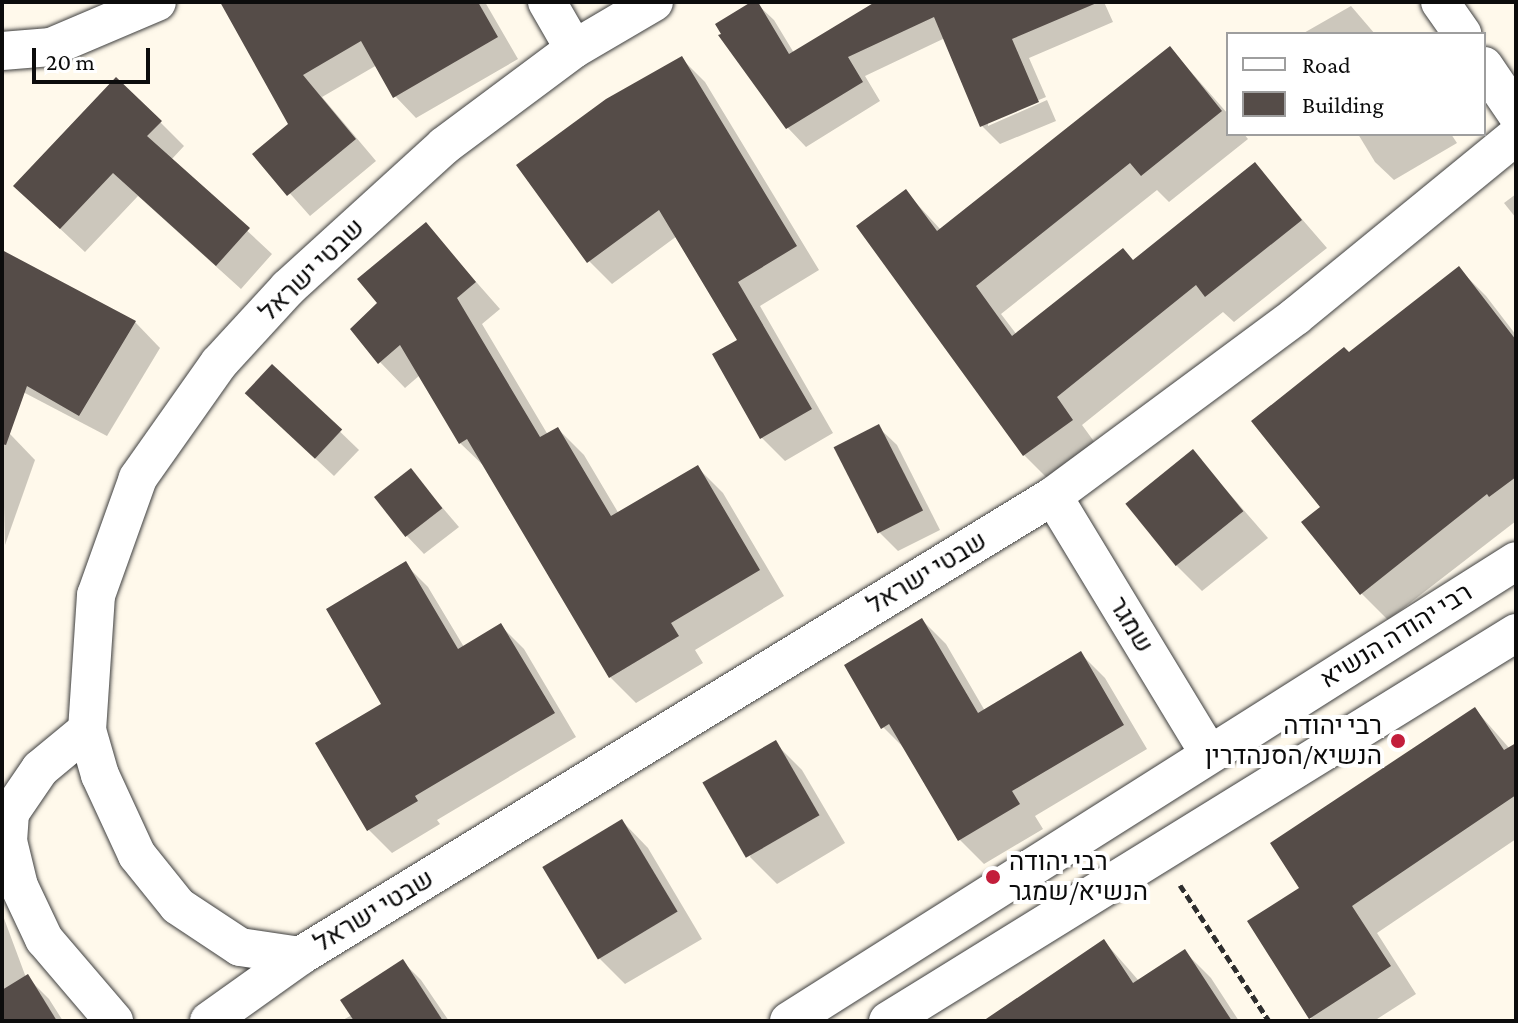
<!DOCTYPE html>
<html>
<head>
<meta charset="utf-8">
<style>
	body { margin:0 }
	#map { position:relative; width:1518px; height:1023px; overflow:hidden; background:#fff9eb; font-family:"Crimson Pro",Heebo,serif }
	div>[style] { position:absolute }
	.shadow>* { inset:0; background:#0003 }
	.building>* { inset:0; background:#554c48; transform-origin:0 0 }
	.path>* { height:5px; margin-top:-2.5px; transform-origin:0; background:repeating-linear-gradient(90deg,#2e2e2e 0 8px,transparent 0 12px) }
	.roads { filter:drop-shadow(0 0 2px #3f3f3f) drop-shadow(0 0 2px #3f3f3f) }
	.minor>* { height:38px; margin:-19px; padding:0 19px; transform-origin:19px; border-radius:19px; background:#fff }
	.dots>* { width:22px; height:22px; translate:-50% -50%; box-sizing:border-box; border:4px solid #fff; border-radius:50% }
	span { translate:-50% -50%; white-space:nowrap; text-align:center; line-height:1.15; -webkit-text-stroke:8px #fff; paint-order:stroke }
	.street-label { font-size:26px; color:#0c0c0c }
	.poi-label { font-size:26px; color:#0c0c0c }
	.right { translate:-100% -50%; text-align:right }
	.left { translate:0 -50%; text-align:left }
	.frame { position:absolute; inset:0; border:4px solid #0c0c0c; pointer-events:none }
	.legend { position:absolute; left:1226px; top:32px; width:260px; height:104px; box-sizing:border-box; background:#fff; border:2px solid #9e9e9e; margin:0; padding:10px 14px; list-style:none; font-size:24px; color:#0c0c0c }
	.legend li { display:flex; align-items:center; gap:16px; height:40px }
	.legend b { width:40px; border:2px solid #9e9e9e }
	.scale { position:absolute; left:32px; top:48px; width:118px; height:36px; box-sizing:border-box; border:4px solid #0c0c0c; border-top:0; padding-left:10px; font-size:24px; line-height:28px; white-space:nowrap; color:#0c0c0c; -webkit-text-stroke:6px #fff; paint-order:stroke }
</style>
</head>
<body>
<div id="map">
	<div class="shadow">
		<i style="clip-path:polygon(229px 2px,485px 2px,518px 59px,416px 118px,395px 96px,377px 65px,322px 97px,376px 161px,310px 216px,255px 154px,291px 125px)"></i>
		<i style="clip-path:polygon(755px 2px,774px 20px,794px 53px,874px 5px,872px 2px,1104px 2px,1113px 22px,1029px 58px,1046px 97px,988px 121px,988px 126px,1047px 100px,1056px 121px,1000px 144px,982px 126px,945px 38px,865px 76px,880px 101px,806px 147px,788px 128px,721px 36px)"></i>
		<i style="clip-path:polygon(1351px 6px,1375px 34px,1302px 34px)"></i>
		<i style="clip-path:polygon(1170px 48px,1228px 114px,1228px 134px,1244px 134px,1248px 139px,1169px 202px,1157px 190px,1001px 314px,1017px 335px,1134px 261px,1255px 165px,1327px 248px,1234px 322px,1223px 312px,1082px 425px,1098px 447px,1051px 482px,1024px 455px,906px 192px,941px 230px)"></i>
		<i style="clip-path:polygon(681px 58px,705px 82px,819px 270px,760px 306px,833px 433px,785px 461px,762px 438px,714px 355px,740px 340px,677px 236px,612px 284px,589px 261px)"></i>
		<i style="clip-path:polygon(160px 122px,184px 146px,171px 160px,272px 254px,241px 289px,138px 196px,85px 252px,40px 210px)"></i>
		<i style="clip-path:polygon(1358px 134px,1451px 134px,1457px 143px,1394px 180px,1375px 162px)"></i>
		<i style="clip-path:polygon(1516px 194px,1516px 218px,1504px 203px)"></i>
		<i style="clip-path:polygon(426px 225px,500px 309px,482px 324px,548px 435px,558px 429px,584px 455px,619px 514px,697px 467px,723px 493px,784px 596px,695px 650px,703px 663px,636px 703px,610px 677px,486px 468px,460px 443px,420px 375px,405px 388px,380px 362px,380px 303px)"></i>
		<i style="clip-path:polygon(2px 252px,135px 322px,160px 348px,107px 436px,2px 381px)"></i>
		<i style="clip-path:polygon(1459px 269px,1486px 296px,1516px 335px,1516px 521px,1388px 620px,1362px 594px,1349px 354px)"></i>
		<i style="clip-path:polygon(272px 366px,359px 450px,334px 476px,265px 411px)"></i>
		<i style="clip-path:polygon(878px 427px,897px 445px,940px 530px,898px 551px,880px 533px)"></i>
		<i style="clip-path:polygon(2px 431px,10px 434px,35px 460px,5px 545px)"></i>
		<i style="clip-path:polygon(1193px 452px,1268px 538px,1202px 591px,1175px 564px)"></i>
		<i style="clip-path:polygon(411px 471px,459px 527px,424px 554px,406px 535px)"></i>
		<i style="clip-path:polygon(405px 564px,428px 587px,464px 647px,501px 626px,524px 649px,576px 737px,437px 820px,440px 824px,392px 853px,369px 830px)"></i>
		<i style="clip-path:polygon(922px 620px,946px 644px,985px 711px,1080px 653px,1105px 678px,1147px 749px,1035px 816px,1043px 829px,984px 864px,960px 840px,907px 751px,883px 727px)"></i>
		<i style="clip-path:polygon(1475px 709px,1510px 749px,1516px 745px,1516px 839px,1377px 933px,1416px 994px,1374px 1021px,1314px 1021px,1311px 1018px,1302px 888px)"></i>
		<i style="clip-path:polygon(775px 743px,802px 770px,845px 843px,777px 884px,750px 857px)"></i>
		<i style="clip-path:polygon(622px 821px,648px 848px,702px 939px,625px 984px,599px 958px)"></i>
		<i style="clip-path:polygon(2px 913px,28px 983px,31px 981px,49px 999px,63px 1021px,2px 1021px)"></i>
		<i style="clip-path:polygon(1104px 941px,1139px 981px,1184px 951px,1211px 978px,1239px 1021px,984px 1021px)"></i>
		<i style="clip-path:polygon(403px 962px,421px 980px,449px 1021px,341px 1021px,352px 1015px)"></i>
	</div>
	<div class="building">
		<i style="clip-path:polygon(220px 2px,478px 2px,498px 37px,393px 98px,361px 41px,303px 75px,356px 139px,287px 196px,252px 154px,288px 124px)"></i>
		<i style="clip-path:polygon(751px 2px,758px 2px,789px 54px,875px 2px,1099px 2px,1012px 39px,1039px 102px,980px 127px,934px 17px,848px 57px,863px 82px,786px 129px,718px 35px,721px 34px,715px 24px)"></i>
		<i style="clip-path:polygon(1170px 46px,1222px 111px,1141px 176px,1130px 163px,976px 286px,1012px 336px,1123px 248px,1133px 260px,1255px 162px,1302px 220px,1205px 297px,1196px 285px,1057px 397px,1073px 420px,1023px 456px,856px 226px,906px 189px,937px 231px)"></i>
		<i style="clip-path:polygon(682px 56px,797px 246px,738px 282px,812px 409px,760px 439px,712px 354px,737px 340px,659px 210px,587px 263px,516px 165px,606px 99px)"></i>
		<i style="clip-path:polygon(116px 77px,162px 121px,147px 136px,250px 228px,216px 266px,113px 173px,60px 229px,13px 186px)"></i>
		<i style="clip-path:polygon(426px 222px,476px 282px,457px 298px,540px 437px,558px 427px,611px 516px,698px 465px,760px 570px,671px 623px,679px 636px,609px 678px,467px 439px,459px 444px,400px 345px,378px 364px,350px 329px,377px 303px,357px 279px)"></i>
		<i style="clip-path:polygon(2px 250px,136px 321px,79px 416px,27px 386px,6px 445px,2px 444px)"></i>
		<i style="clip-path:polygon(1459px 266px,1516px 340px,1516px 477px,1489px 497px,1487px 494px,1360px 595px,1301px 522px,1320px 507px,1251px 421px,1344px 347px,1349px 352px)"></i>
		<i style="left:272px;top:364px;width:96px;height:40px;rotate:43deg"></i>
		<i style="left:879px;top:424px;width:97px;height:51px;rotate:63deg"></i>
		<i style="left:1193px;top:449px;width:80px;height:87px;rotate:51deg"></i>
		<i style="left:411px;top:468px;width:51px;height:47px;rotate:52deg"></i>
		<i style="clip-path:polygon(406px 561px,458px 649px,501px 623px,555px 713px,415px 796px,418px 801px,367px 831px,315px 743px,381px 704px,326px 609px)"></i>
		<i style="clip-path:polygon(922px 618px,978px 713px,1081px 651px,1124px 725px,1012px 791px,1020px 804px,958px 841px,889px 724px,881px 729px,844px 665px)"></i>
		<i style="clip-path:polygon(1475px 707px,1504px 750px,1516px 743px,1516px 795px,1352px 906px,1391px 966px,1309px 1019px,1247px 921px,1299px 888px,1270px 843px)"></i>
		<i style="left:776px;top:740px;width:87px;height:85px;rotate:60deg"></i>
		<i style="left:622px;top:819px;width:108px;height:93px;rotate:59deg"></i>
		<i style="clip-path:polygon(1104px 939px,1133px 983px,1185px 949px,1232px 1021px,983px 1021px)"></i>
		<i style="clip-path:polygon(403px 959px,443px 1021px,354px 1021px,340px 1000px)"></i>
		<i style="clip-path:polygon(28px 974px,57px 1021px,2px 1021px,2px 990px)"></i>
	</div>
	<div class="path">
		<i style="left:1180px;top:885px;width:163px;rotate:56.8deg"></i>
	</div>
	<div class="roads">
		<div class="minor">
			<i style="left:547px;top:2px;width:54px;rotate:60.1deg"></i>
			<i style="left:654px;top:2px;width:93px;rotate:149.6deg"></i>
			<i style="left:574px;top:49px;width:162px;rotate:143.3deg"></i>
			<i style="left:444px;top:146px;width:211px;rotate:137.7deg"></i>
			<i style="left:288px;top:288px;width:102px;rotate:132.6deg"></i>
			<i style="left:219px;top:363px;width:141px;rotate:125.2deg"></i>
			<i style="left:138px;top:478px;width:124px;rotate:109.7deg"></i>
			<i style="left:96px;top:595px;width:135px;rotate:93.8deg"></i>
			<i style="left:87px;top:730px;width:47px;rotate:73.9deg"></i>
			<i style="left:100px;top:775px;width:88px;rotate:65.2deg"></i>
			<i style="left:137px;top:855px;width:65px;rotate:51.2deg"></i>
			<i style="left:178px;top:906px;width:74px;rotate:33.5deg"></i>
			<i style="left:240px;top:947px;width:61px;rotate:8.5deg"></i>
			<i style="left:300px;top:956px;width:882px;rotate:-31.42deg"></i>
			<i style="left:1053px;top:496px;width:302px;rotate:-36.5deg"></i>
			<i style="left:1296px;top:316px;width:284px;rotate:-39.3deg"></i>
			<i style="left:1440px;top:2px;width:39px;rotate:55deg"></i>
			<i style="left:2px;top:51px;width:49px;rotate:-4.7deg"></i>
			<i style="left:51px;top:47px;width:115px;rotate:-23deg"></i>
			<i style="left:1484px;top:66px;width:57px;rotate:55.8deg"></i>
			<i style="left:1053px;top:496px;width:301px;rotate:58.8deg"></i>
			<i style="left:87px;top:730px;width:61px;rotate:140.3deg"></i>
			<i style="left:40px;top:769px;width:53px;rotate:124.3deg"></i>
			<i style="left:10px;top:813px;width:28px;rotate:94deg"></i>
			<i style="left:8px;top:841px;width:46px;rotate:76.3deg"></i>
			<i style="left:19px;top:886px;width:59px;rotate:64.7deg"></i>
			<i style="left:44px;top:939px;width:108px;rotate:49.5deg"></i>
			<i style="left:209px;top:1021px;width:112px;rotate:-35.5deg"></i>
			<i style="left:789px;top:1021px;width:860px;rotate:-32.32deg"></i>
			<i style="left:888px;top:1021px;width:738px;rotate:-31.71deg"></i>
		</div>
	</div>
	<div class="dots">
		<i style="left:1398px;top:741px;background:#c31e3b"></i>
		<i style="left:993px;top:877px;background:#c31e3b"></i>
	</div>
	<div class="street-label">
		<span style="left:312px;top:270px;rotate:-44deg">שבטי ישראל</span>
		<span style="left:927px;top:573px;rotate:-31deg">שבטי ישראל</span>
		<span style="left:1131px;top:625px;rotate:59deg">שמגר</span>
		<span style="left:1396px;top:636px;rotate:-32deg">רבי יהודה הנשיא</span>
		<span style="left:374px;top:911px;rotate:-31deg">שבטי ישראל</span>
	</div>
	<div class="poi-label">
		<span class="right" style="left:1382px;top:741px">רבי יהודה<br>הנשיא/הסנהדרין</span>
		<span class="left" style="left:1009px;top:877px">רבי יהודה<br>הנשיא/שמגר</span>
	</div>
	<div class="frame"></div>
	<ul class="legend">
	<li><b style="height:10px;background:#fff"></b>Road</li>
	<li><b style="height:22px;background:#554c48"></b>Building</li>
	</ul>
	<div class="scale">20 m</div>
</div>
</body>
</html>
